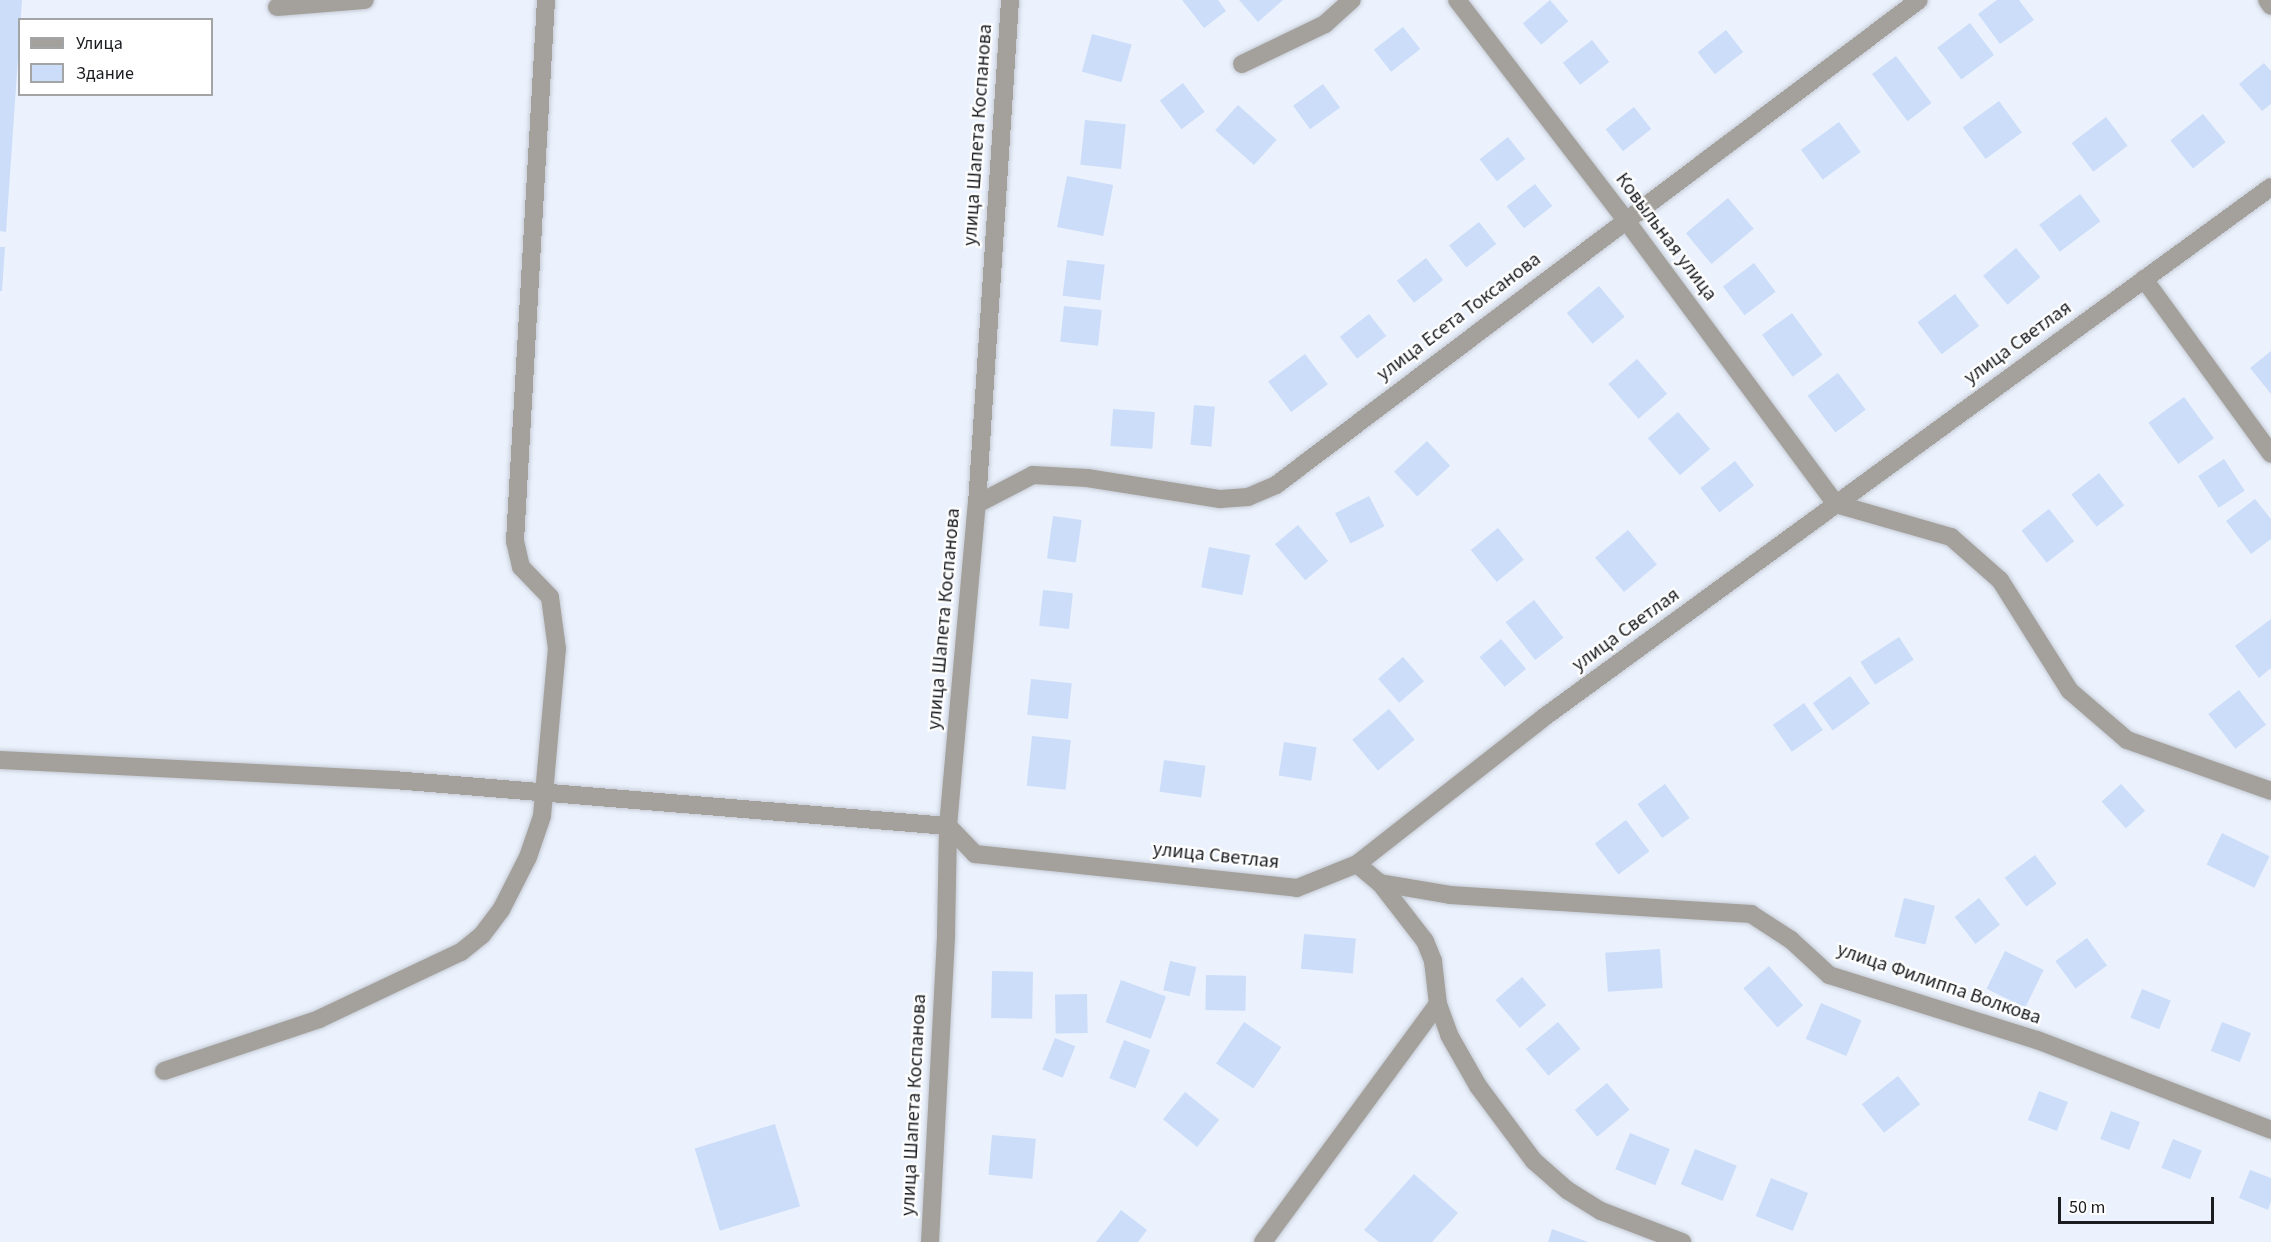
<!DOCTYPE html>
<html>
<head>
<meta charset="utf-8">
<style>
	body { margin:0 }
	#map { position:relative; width:2271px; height:1242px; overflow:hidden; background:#ebf2fd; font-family:"Source Sans 3",sans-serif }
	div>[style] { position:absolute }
	.building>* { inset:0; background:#cbddf9; transform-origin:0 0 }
	.roads { filter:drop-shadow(0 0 2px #c5cbd5) drop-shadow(0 0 2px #c5cbd5) }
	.minor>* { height:18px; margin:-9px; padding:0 9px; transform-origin:9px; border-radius:9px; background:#a4a19c }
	span { translate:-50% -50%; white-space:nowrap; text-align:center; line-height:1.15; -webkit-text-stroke:4.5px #fff; paint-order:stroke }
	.street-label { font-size:20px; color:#1a1c20 }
	.legend { position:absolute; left:18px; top:18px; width:195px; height:78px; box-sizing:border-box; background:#fff; border:2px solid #a3a4a6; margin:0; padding:8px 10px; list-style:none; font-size:18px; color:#1a1c20 }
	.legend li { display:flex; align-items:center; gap:12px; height:30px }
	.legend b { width:30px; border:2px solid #a3a4a6 }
	.scale { position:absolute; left:2058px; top:1197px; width:156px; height:27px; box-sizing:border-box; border:3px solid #1a1c20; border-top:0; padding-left:8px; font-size:18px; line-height:21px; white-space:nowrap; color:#1a1c20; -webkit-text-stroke:4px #fff; paint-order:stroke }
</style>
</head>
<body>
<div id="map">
	<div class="building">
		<i style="clip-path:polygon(0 0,22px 0,6px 232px,0 231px)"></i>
		<i style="clip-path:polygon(1182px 0,1218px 0,1226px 11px,1204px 28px)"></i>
		<i style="clip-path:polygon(1239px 0,1283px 0,1258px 22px)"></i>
		<i style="left:1550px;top:0;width:28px;height:36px;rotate:49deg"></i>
		<i style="clip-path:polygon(1997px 0,2019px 0,2034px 20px,2000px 44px,1978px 14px)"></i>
		<i style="left:1970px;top:23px;width:40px;height:41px;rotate:53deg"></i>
		<i style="left:1403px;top:27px;width:28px;height:37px;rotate:52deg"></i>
		<i style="left:1726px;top:30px;width:28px;height:36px;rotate:52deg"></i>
		<i style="left:1092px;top:34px;width:41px;height:39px;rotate:15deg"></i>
		<i style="left:1592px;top:40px;width:28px;height:37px;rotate:52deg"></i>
		<i style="left:1896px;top:56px;width:59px;height:30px;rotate:53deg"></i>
		<i style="clip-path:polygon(2264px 63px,2271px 71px,2271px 104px,2262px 111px,2239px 84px)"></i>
		<i style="left:1183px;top:83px;width:36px;height:29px;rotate:53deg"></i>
		<i style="left:1323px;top:84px;width:29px;height:37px;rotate:54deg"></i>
		<i style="left:1999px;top:101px;width:39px;height:45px;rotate:54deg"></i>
		<i style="left:1238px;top:105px;width:52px;height:34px;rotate:42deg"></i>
		<i style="left:1634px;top:107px;width:28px;height:36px;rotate:52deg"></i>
		<i style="left:2203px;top:114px;width:36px;height:42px;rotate:51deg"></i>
		<i style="left:2106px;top:117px;width:36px;height:43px;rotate:53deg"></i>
		<i style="left:1085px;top:120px;width:41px;height:45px;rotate:6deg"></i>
		<i style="left:1839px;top:122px;width:37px;height:47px;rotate:54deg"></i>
		<i style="left:1508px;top:137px;width:28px;height:36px;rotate:52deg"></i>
		<i style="left:1067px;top:176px;width:47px;height:52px;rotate:11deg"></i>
		<i style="left:1535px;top:184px;width:28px;height:36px;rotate:52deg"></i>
		<i style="left:2080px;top:194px;width:34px;height:51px;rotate:53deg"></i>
		<i style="left:1728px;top:198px;width:40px;height:55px;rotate:50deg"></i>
		<i style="left:1479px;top:222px;width:28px;height:38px;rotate:52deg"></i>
		<i style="clip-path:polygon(0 247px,5px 247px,2px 291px,0 291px)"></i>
		<i style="left:2016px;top:248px;width:38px;height:43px;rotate:50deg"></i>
		<i style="left:1426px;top:258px;width:28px;height:37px;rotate:52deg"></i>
		<i style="left:1067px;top:260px;width:38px;height:36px;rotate:7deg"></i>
		<i style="left:1754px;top:263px;width:36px;height:39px;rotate:53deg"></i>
		<i style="left:1599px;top:286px;width:40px;height:42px;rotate:50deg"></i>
		<i style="left:1955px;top:294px;width:40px;height:47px;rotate:53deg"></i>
		<i style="left:1064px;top:306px;width:38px;height:36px;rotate:6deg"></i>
		<i style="left:1792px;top:313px;width:52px;height:37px;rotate:54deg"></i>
		<i style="left:1369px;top:314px;width:28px;height:37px;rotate:52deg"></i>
		<i style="clip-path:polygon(2271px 351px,2271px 394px,2250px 368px)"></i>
		<i style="left:1305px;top:354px;width:38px;height:46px;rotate:53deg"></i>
		<i style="left:1637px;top:359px;width:46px;height:38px;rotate:49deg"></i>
		<i style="left:1838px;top:373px;width:46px;height:38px;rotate:53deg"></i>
		<i style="left:2184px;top:397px;width:51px;height:44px;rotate:54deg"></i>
		<i style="left:1194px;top:405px;width:21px;height:40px;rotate:5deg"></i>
		<i style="left:1113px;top:409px;width:42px;height:37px;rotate:4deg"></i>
		<i style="left:1678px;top:412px;width:49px;height:40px;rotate:49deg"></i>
		<i style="left:1427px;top:441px;width:34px;height:45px;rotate:47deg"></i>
		<i style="left:2224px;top:459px;width:38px;height:31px;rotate:57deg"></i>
		<i style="left:1735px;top:461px;width:31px;height:44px;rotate:52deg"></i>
		<i style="left:2099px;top:473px;width:41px;height:35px;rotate:52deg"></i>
		<i style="left:1369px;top:496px;width:34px;height:38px;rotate:63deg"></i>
		<i style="clip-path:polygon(2255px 499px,2271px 519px,2271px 539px,2251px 554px,2226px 521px)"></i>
		<i style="left:2049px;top:509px;width:41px;height:35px;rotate:52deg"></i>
		<i style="left:1053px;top:516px;width:29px;height:43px;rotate:8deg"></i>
		<i style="left:1298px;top:525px;width:47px;height:30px;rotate:50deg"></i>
		<i style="left:1498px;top:528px;width:41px;height:35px;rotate:51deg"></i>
		<i style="left:1628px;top:530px;width:45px;height:43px;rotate:50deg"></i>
		<i style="left:1209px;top:547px;width:42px;height:41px;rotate:11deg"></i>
		<i style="left:1043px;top:590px;width:30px;height:36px;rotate:6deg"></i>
		<i style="left:1534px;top:600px;width:48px;height:36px;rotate:52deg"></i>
		<i style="clip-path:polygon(2271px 619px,2271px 668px,2259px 678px,2235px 646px)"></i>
		<i style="left:1899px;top:637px;width:27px;height:46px;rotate:57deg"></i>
		<i style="left:1501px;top:639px;width:39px;height:28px;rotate:50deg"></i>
		<i style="left:1403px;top:657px;width:32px;height:33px;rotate:49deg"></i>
		<i style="left:1850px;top:676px;width:34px;height:46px;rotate:54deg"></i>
		<i style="left:1031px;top:679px;width:41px;height:36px;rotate:6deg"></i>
		<i style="left:2239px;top:690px;width:44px;height:39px;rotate:52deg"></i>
		<i style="left:1804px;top:703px;width:33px;height:38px;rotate:55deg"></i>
		<i style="left:1389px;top:709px;width:40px;height:48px;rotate:50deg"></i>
		<i style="left:1032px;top:736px;width:39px;height:50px;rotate:6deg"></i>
		<i style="left:1284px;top:742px;width:33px;height:34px;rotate:9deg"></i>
		<i style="left:1164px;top:760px;width:42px;height:32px;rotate:8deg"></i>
		<i style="left:1665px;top:784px;width:42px;height:34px;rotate:54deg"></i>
		<i style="left:2121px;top:784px;width:36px;height:26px;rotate:48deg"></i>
		<i style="left:1626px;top:820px;width:39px;height:39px;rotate:53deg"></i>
		<i style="left:2222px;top:833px;width:53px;height:35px;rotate:26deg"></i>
		<i style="left:2035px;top:855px;width:36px;height:38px;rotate:53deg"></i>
		<i style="left:1904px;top:898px;width:32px;height:40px;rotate:14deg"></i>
		<i style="left:1979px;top:898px;width:34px;height:31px;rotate:52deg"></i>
		<i style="left:1304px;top:934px;width:52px;height:35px;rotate:5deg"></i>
		<i style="left:2087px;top:938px;width:34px;height:39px;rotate:54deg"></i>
		<i style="left:1660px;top:949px;width:39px;height:55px;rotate:86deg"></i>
		<i style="left:2005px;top:951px;width:43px;height:42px;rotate:26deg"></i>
		<i style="left:1170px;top:961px;width:27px;height:30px;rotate:13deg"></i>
		<i style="left:1769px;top:966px;width:52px;height:34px;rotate:49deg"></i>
		<i style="left:992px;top:971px;width:41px;height:47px;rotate:1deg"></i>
		<i style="left:1206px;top:975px;width:40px;height:35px;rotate:1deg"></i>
		<i style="left:1522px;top:977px;width:37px;height:35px;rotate:49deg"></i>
		<i style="left:1121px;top:980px;width:48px;height:45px;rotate:20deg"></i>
		<i style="left:2142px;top:989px;width:31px;height:31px;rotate:22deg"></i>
		<i style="left:1087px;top:994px;width:39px;height:32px;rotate:89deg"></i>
		<i style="left:1821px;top:1003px;width:44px;height:39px;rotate:23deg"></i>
		<i style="left:1244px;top:1022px;width:45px;height:50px;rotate:34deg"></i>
		<i style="left:1558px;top:1022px;width:35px;height:42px;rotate:50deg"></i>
		<i style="left:2222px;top:1022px;width:31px;height:31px;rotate:21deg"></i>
		<i style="left:1055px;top:1038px;width:22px;height:34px;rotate:22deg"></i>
		<i style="left:1124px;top:1040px;width:28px;height:41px;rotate:21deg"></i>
		<i style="left:1898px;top:1076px;width:36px;height:46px;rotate:52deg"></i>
		<i style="left:1607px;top:1083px;width:35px;height:42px;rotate:50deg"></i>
		<i style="left:2039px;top:1091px;width:31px;height:31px;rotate:21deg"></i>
		<i style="left:1185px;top:1092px;width:44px;height:35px;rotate:39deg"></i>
		<i style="left:2111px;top:1111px;width:31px;height:30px;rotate:21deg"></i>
		<i style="left:775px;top:1124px;width:86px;height:84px;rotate:73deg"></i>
		<i style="left:1630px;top:1133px;width:43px;height:39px;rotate:22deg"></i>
		<i style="left:992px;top:1135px;width:44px;height:40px;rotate:5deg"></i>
		<i style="left:2173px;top:1139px;width:31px;height:31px;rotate:22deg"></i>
		<i style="left:1695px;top:1149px;width:45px;height:38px;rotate:22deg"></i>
		<i style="clip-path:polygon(2250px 1170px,2271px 1178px,2271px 1201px,2268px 1210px,2239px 1198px)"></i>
		<i style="clip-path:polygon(1414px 1174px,1458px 1213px,1432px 1242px,1379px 1242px,1364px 1230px)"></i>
		<i style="left:1771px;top:1178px;width:40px;height:41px;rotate:22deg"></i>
		<i style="clip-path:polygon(1121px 1210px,1147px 1230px,1138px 1242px,1096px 1242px)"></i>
		<i style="clip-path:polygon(1552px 1229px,1588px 1242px,1548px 1242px)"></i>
	</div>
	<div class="roads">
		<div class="minor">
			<i style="left:1457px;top:0;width:276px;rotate:52.5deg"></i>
			<i style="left:1625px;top:219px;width:355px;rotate:53.5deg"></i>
			<i style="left:1836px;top:504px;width:120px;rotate:16deg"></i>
			<i style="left:1951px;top:537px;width:65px;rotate:41.3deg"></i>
			<i style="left:2000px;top:580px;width:131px;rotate:57.8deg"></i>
			<i style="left:2070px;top:691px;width:75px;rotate:40.7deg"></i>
			<i style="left:2127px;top:740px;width:153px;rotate:19.5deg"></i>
			<i style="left:2267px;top:0;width:7px;rotate:56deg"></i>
			<i style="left:277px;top:7px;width:88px;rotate:-4.5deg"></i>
			<i style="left:1242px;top:64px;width:92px;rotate:-25.7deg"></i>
			<i style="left:1325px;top:24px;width:36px;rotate:-42deg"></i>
			<i style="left:2144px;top:279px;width:216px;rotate:54deg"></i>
			<i style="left:977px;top:504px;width:63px;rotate:-27.4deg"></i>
			<i style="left:1033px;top:475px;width:54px;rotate:3.2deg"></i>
			<i style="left:1087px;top:478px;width:135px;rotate:9deg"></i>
			<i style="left:1220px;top:499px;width:28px;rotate:-4deg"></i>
			<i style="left:1248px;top:497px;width:30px;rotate:-23deg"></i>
			<i style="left:1276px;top:485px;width:805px;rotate:-37.03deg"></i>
			<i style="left:0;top:760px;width:395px;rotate:2.9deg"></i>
			<i style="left:394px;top:780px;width:556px;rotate:4.75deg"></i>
			<i style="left:948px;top:826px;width:39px;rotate:46deg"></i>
			<i style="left:975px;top:854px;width:324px;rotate:6deg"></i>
			<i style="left:1297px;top:888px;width:65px;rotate:-21.8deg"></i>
			<i style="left:1357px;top:864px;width:236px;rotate:-38.1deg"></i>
			<i style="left:1543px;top:718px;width:901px;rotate:-36.11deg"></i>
			<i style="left:1357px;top:864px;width:30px;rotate:40deg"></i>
			<i style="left:1380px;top:883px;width:73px;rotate:52.2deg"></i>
			<i style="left:1425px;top:941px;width:22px;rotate:68deg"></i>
			<i style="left:1433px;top:961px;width:43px;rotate:83.4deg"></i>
			<i style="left:1438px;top:1004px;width:33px;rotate:70deg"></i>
			<i style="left:1449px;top:1035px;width:59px;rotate:60.4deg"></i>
			<i style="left:1478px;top:1086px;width:94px;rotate:53.3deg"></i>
			<i style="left:1534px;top:1161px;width:44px;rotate:41.3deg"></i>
			<i style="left:1567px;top:1190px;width:40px;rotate:32deg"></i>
			<i style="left:1601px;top:1211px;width:87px;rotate:20.9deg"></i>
			<i style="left:1380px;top:883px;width:71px;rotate:9.7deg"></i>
			<i style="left:1450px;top:895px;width:302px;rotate:3.6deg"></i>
			<i style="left:1751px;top:914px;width:48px;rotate:33deg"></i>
			<i style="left:1791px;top:940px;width:52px;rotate:42.6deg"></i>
			<i style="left:1829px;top:975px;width:218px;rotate:17.4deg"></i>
			<i style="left:2037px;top:1040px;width:251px;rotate:21deg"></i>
			<i style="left:164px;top:1071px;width:163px;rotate:-18.5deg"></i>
			<i style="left:319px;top:1019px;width:157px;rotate:-25.3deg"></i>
			<i style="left:461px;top:952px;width:27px;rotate:-39deg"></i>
			<i style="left:482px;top:935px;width:31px;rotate:-53deg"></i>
			<i style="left:501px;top:910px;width:59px;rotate:-63deg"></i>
			<i style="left:528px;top:857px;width:43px;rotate:-71.1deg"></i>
			<i style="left:542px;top:816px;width:168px;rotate:-84.9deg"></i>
			<i style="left:557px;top:649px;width:52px;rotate:-97.7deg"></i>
			<i style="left:550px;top:597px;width:42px;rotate:-134deg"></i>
			<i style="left:521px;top:567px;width:27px;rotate:-103deg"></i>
			<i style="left:515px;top:541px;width:542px;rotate:-86.72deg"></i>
			<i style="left:930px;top:1242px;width:309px;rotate:-87deg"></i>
			<i style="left:946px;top:933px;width:107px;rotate:-88.9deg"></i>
			<i style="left:948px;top:826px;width:323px;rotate:-84.9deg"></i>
			<i style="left:977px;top:504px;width:505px;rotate:-86.25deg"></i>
			<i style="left:1263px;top:1242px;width:295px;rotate:-53.7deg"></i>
		</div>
	</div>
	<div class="street-label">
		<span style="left:978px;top:135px;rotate:-86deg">улица Шапета Коспанова</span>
		<span style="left:1666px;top:237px;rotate:53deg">Ковыльная улица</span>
		<span style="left:1459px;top:317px;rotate:-37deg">улица Есета Токсанова</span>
		<span style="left:2018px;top:343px;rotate:-36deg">улица Светлая</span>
		<span style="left:944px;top:619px;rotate:-85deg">улица Шапета Коспанова</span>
		<span style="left:1626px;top:630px;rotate:-36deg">улица Светлая</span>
		<span style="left:1216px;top:856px;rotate:6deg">улица Светлая</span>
		<span style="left:1939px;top:984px;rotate:19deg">улица Филиппа Волкова</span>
		<span style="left:914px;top:1105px;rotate:-87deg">улица Шапета Коспанова</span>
	</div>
	<ul class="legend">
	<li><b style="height:8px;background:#a4a19c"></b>Улица</li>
	<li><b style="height:16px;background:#cbddf9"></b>Здание</li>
	</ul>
	<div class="scale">50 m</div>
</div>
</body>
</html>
